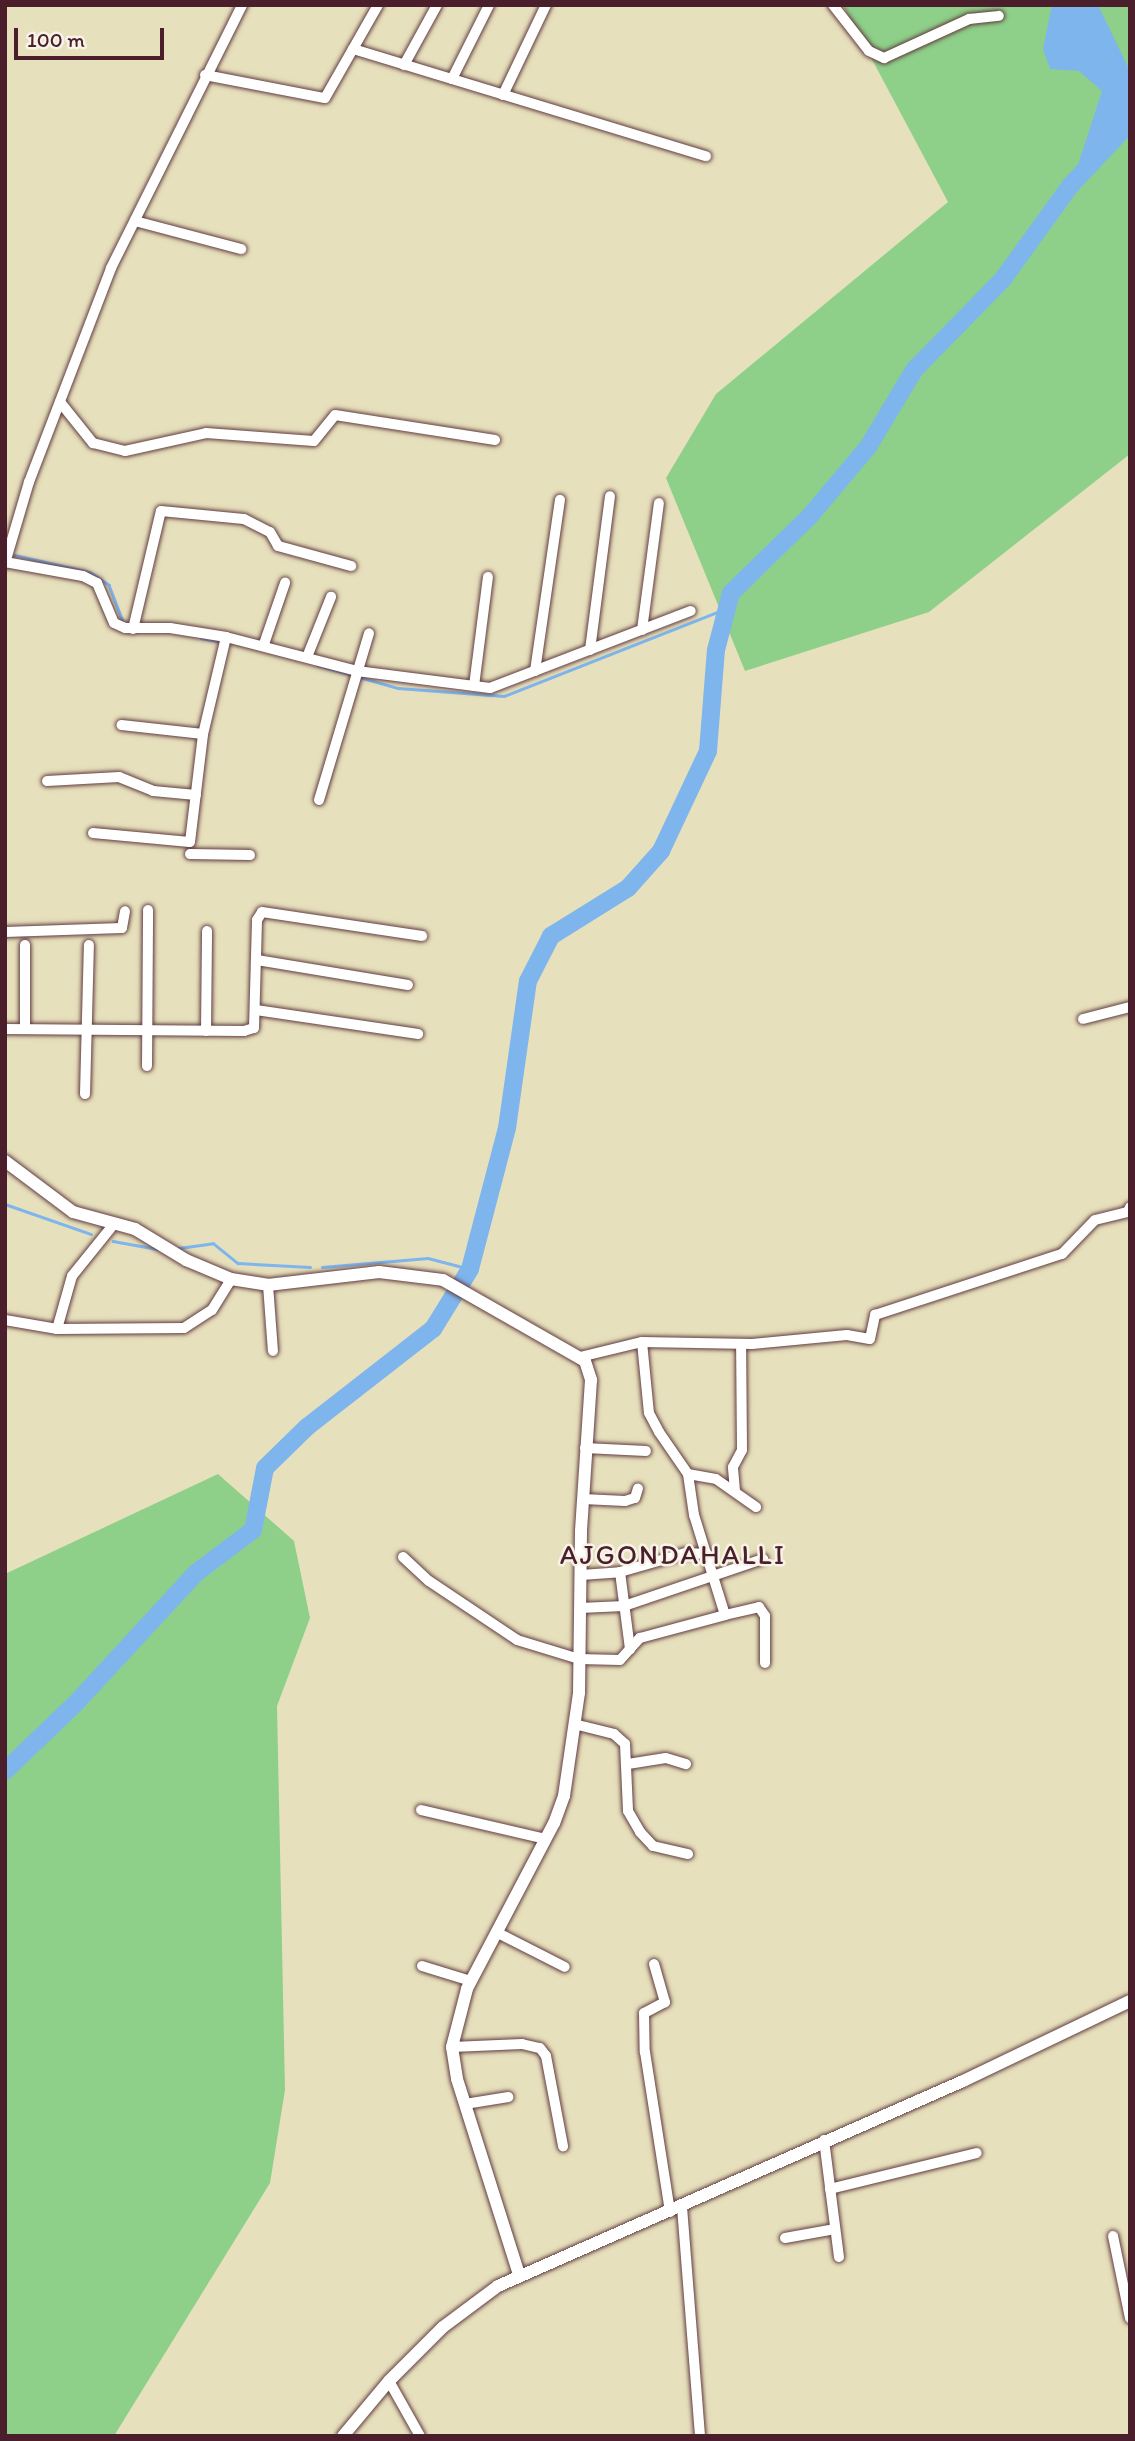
<!DOCTYPE html>
<html>
<head>
<meta charset="utf-8">
<style>
	body { margin:0 }
	#map { position:relative; width:1135px; height:2441px; overflow:hidden; background:#e7e0bc; font-family:Itim,sans-serif }
	div>[style] { position:absolute }
	.green>* { inset:0; background:#8ed089 }
	.water>* { inset:0; background:#7eb5ed }
	.stream>* { height:2.5px; margin:-1.25px; padding:0 1.25px; transform-origin:1.25px; border-radius:1.25px; background:#7eb5ed }
	.river>* { height:18px; margin:-9px; padding:0 9px; transform-origin:9px; border-radius:9px; background:#7eb5ed }
	.roads { filter:drop-shadow(0 0 2px #623c41) drop-shadow(0 0 2px #623c41) }
	.minor>* { height:10px; margin:-5px; padding:0 5px; transform-origin:5px; border-radius:5px; background:#fff }
	.tertiary>* { height:12px; margin:-6px; padding:0 6px; transform-origin:6px; border-radius:6px; background:#fff }
	span { translate:-50% -50%; white-space:nowrap; text-align:center; line-height:1.15; -webkit-text-stroke:5px #f7f3e8; paint-order:stroke }
	.quarter-label { font-size:28px; color:#4a1f2b; letter-spacing:2px }
	.frame { position:absolute; inset:0; border:7px solid #4a1f2b; pointer-events:none }
	.scale { position:absolute; left:14px; top:28px; width:150px; height:32px; box-sizing:border-box; border:4px solid #4a1f2b; border-top:0; padding-left:9px; font-size:21px; line-height:24px; white-space:nowrap; color:#4a1f2b; -webkit-text-stroke:5px #f7f3e8; paint-order:stroke }
</style>
</head>
<body>
<div id="map">
	<div class="green">
		<i style="clip-path:polygon(843px 5px,1130px 5px,1130px 454px,929px 612px,745px 671px,666px 478px,716px 394px,948px 202px)"></i>
		<i style="clip-path:polygon(218px 1474px,294px 1541px,310px 1618px,277px 1706px,285px 2090px,270px 2183px,114px 2436px,5px 2436px,5px 1574px)"></i>
	</div>
	<div class="water">
		<i style="clip-path:polygon(1052px 5px,1098px 5px,1130px 71px,1130px 133px,1088px 176px,1075px 174px,1102px 91px,1079px 71px,1050px 69px,1043px 49px)"></i>
	</div>
	<div class="stream">
		<i style="left:15px;top:555px;width:77px;rotate:12.8deg"></i>
		<i style="left:90px;top:572px;width:23px;rotate:34deg"></i>
		<i style="left:109px;top:585px;width:40px;rotate:69deg"></i>
		<i style="left:201px;top:638px;width:21px;rotate:11deg"></i>
		<i style="left:317px;top:665px;width:84px;rotate:15.9deg"></i>
		<i style="left:398px;top:688px;width:106px;rotate:4.3deg"></i>
		<i style="left:504px;top:696px;width:240px;rotate:-21.5deg"></i>
		<i style="left:5px;top:1204px;width:91px;rotate:19.2deg"></i>
		<i style="left:113px;top:1241px;width:46px;rotate:10.1deg"></i>
		<i style="left:179px;top:1248px;width:34px;rotate:-8deg"></i>
		<i style="left:213px;top:1243px;width:32px;rotate:39deg"></i>
		<i style="left:238px;top:1263px;width:72px;rotate:3.2deg"></i>
		<i style="left:322px;top:1267px;width:106px;rotate:-4.9deg"></i>
		<i style="left:428px;top:1258px;width:43px;rotate:14.7deg"></i>
	</div>
	<div class="river">
		<i style="left:5px;top:1771px;width:98px;rotate:-43.8deg"></i>
		<i style="left:76px;top:1703px;width:177px;rotate:-47.3deg"></i>
		<i style="left:196px;top:1573px;width:71px;rotate:-37deg"></i>
		<i style="left:253px;top:1530px;width:63px;rotate:-79deg"></i>
		<i style="left:265px;top:1468px;width:59px;rotate:-44.3deg"></i>
		<i style="left:307px;top:1427px;width:160px;rotate:-37.9deg"></i>
		<i style="left:433px;top:1329px;width:70px;rotate:-58.3deg"></i>
		<i style="left:470px;top:1269px;width:146px;rotate:-75.3deg"></i>
		<i style="left:507px;top:1128px;width:148px;rotate:-81.9deg"></i>
		<i style="left:528px;top:981px;width:51px;rotate:-62.9deg"></i>
		<i style="left:551px;top:936px;width:91px;rotate:-31.9deg"></i>
		<i style="left:628px;top:888px;width:50px;rotate:-48.3deg"></i>
		<i style="left:661px;top:851px;width:110px;rotate:-64.8deg"></i>
		<i style="left:708px;top:751px;width:101px;rotate:-85.5deg"></i>
		<i style="left:716px;top:650px;width:59px;rotate:-75.3deg"></i>
		<i style="left:731px;top:593px;width:110px;rotate:-44.3deg"></i>
		<i style="left:810px;top:516px;width:90px;rotate:-50deg"></i>
		<i style="left:868px;top:447px;width:90px;rotate:-59.1deg"></i>
		<i style="left:914px;top:370px;width:127px;rotate:-45.6deg"></i>
		<i style="left:1003px;top:279px;width:115px;rotate:-54.2deg"></i>
		<i style="left:1070px;top:186px;width:88px;rotate:-46.8deg"></i>
	</div>
	<div class="roads">
		<div class="minor">
			<i style="left:833px;top:5px;width:58px;rotate:52deg"></i>
			<i style="left:869px;top:51px;width:17px;rotate:25deg"></i>
			<i style="left:884px;top:58px;width:94px;rotate:-24.6deg"></i>
			<i style="left:969px;top:19px;width:30px;rotate:-6deg"></i>
			<i style="left:353px;top:49px;width:369px;rotate:16.9deg"></i>
			<i style="left:404px;top:65px;width:68px;rotate:-61.2deg"></i>
			<i style="left:205px;top:75px;width:122px;rotate:10.9deg"></i>
			<i style="left:325px;top:98px;width:107px;rotate:-60.3deg"></i>
			<i style="left:452px;top:79px;width:83px;rotate:-63.4deg"></i>
			<i style="left:503px;top:95px;width:100px;rotate:-64.5deg"></i>
			<i style="left:135px;top:221px;width:110px;rotate:14.8deg"></i>
			<i style="left:60px;top:402px;width:53px;rotate:51.2deg"></i>
			<i style="left:93px;top:443px;width:33px;rotate:14deg"></i>
			<i style="left:125px;top:451px;width:83px;rotate:-12.5deg"></i>
			<i style="left:206px;top:433px;width:108px;rotate:4.2deg"></i>
			<i style="left:314px;top:441px;width:33px;rotate:-51deg"></i>
			<i style="left:335px;top:415px;width:162px;rotate:8.9deg"></i>
			<i style="left:5px;top:562px;width:79px;rotate:10.2deg"></i>
			<i style="left:83px;top:576px;width:16px;rotate:27deg"></i>
			<i style="left:97px;top:583px;width:43px;rotate:67deg"></i>
			<i style="left:114px;top:623px;width:12px;rotate:24deg"></i>
			<i style="left:125px;top:628px;width:45px"></i>
			<i style="left:170px;top:628px;width:57px;rotate:9.1deg"></i>
			<i style="left:226px;top:637px;width:100px;rotate:103.3deg"></i>
			<i style="left:203px;top:734px;width:82px;rotate:-173.7deg"></i>
			<i style="left:5px;top:563px;width:84px;rotate:-73.5deg"></i>
			<i style="left:29px;top:482px;width:229px;rotate:-69deg"></i>
			<i style="left:111px;top:268px;width:294px;rotate:-63.5deg"></i>
			<i style="left:133px;top:629px;width:121px;rotate:-76.7deg"></i>
			<i style="left:161px;top:511px;width:83px;rotate:5.5deg"></i>
			<i style="left:244px;top:519px;width:29px;rotate:27deg"></i>
			<i style="left:270px;top:532px;width:16px;rotate:60deg"></i>
			<i style="left:278px;top:546px;width:76px;rotate:15.3deg"></i>
			<i style="left:642px;top:630px;width:128px;rotate:-82.4deg"></i>
			<i style="left:226px;top:637px;width:135px;rotate:14.5deg"></i>
			<i style="left:357px;top:671px;width:134px;rotate:7.3deg"></i>
			<i style="left:490px;top:688px;width:215px;rotate:-21deg"></i>
			<i style="left:264px;top:644px;width:65px;rotate:-71deg"></i>
			<i style="left:590px;top:650px;width:155px;rotate:-82.6deg"></i>
			<i style="left:307px;top:657px;width:65px;rotate:-68.2deg"></i>
			<i style="left:535px;top:671px;width:173px;rotate:-81.7deg"></i>
			<i style="left:474px;top:686px;width:110px;rotate:-82.7deg"></i>
			<i style="left:47px;top:781px;width:72px;rotate:-3.2deg"></i>
			<i style="left:119px;top:777px;width:37px;rotate:22deg"></i>
			<i style="left:153px;top:791px;width:43px;rotate:5.3deg"></i>
			<i style="left:319px;top:800px;width:174px;rotate:-73.3deg"></i>
			<i style="left:93px;top:833px;width:97px;rotate:5.3deg"></i>
			<i style="left:190px;top:842px;width:109px;rotate:-83.1deg"></i>
			<i style="left:190px;top:854px;width:60px;rotate:1deg"></i>
			<i style="left:5px;top:932px;width:117px;rotate:-2deg"></i>
			<i style="left:122px;top:928px;width:17px;rotate:-80deg"></i>
			<i style="left:257px;top:960px;width:153px;rotate:9.4deg"></i>
			<i style="left:256px;top:1010px;width:164px;rotate:8.4deg"></i>
			<i style="left:1083px;top:1019px;width:49px;rotate:-14.3deg"></i>
			<i style="left:5px;top:1029px;width:239px;rotate:0.5deg"></i>
			<i style="left:244px;top:1031px;width:10px;rotate:-17deg"></i>
			<i style="left:254px;top:1028px;width:108px;rotate:-88.4deg"></i>
			<i style="left:257px;top:920px;width:9px;rotate:-58deg"></i>
			<i style="left:262px;top:912px;width:162px;rotate:8.5deg"></i>
			<i style="left:25px;top:1029px;width:84px;rotate:-90deg"></i>
			<i style="left:206px;top:1031px;width:100px;rotate:-89.4deg"></i>
			<i style="left:147px;top:1066px;width:156px;rotate:-89.6deg"></i>
			<i style="left:85px;top:1094px;width:149px;rotate:-88.5deg"></i>
			<i style="left:268px;top:1285px;width:66px;rotate:85.7deg"></i>
			<i style="left:5px;top:1320px;width:53px;rotate:9.8deg"></i>
			<i style="left:57px;top:1329px;width:127px;rotate:-0.5deg"></i>
			<i style="left:184px;top:1328px;width:33px;rotate:-33deg"></i>
			<i style="left:212px;top:1310px;width:36px;rotate:-58deg"></i>
			<i style="left:57px;top:1329px;width:55px;rotate:-74.2deg"></i>
			<i style="left:72px;top:1276px;width:67px;rotate:-51.1deg"></i>
			<i style="left:642px;top:1342px;width:71px;rotate:84.4deg"></i>
			<i style="left:649px;top:1413px;width:21px;rotate:62deg"></i>
			<i style="left:659px;top:1432px;width:51px;rotate:55.4deg"></i>
			<i style="left:688px;top:1474px;width:28px;rotate:10deg"></i>
			<i style="left:716px;top:1479px;width:49px;rotate:35deg"></i>
			<i style="left:580px;top:1357px;width:64px;rotate:-13.6deg"></i>
			<i style="left:642px;top:1342px;width:110px;rotate:1deg"></i>
			<i style="left:752px;top:1344px;width:95px;rotate:-5.4deg"></i>
			<i style="left:847px;top:1335px;width:23px;rotate:10deg"></i>
			<i style="left:870px;top:1339px;width:25px;rotate:-78deg"></i>
			<i style="left:875px;top:1315px;width:197px;rotate:-18.1deg"></i>
			<i style="left:1062px;top:1254px;width:47px;rotate:-45.9deg"></i>
			<i style="left:1095px;top:1220px;width:34px;rotate:-14deg"></i>
			<i style="left:1128px;top:1212px;width:5px;rotate:-68deg"></i>
			<i style="left:585px;top:1448px;width:61px;rotate:2.8deg"></i>
			<i style="left:735px;top:1491px;width:24px;rotate:-95deg"></i>
			<i style="left:733px;top:1467px;width:19px;rotate:-62deg"></i>
			<i style="left:742px;top:1450px;width:105px;rotate:-90.5deg"></i>
			<i style="left:583px;top:1499px;width:42px;rotate:2.7deg"></i>
			<i style="left:625px;top:1501px;width:10px;rotate:-17deg"></i>
			<i style="left:635px;top:1498px;width:10px;rotate:-73deg"></i>
			<i style="left:403px;top:1557px;width:35px;rotate:43deg"></i>
			<i style="left:429px;top:1581px;width:106px;rotate:33.8deg"></i>
			<i style="left:517px;top:1640px;width:65px;rotate:17deg"></i>
			<i style="left:579px;top:1659px;width:41px;rotate:1.4deg"></i>
			<i style="left:620px;top:1660px;width:30px;rotate:-48deg"></i>
			<i style="left:640px;top:1638px;width:88px;rotate:-15.1deg"></i>
			<i style="left:725px;top:1615px;width:105px;rotate:-107.2deg"></i>
			<i style="left:694px;top:1515px;width:41px;rotate:-98.3deg"></i>
			<i style="left:620px;top:1572px;width:78px;rotate:82.6deg"></i>
			<i style="left:581px;top:1575px;width:39px;rotate:-4deg"></i>
			<i style="left:620px;top:1572px;width:69px;rotate:-16.1deg"></i>
			<i style="left:686px;top:1553px;width:21px;rotate:3deg"></i>
			<i style="left:580px;top:1608px;width:44px;rotate:-2.6deg"></i>
			<i style="left:624px;top:1606px;width:147px;rotate:-18.7deg"></i>
			<i style="left:725px;top:1615px;width:35px;rotate:-13deg"></i>
			<i style="left:759px;top:1607px;width:11px;rotate:56deg"></i>
			<i style="left:765px;top:1616px;width:47px;rotate:90deg"></i>
			<i style="left:574px;top:1724px;width:41px;rotate:14deg"></i>
			<i style="left:614px;top:1734px;width:15px;rotate:42deg"></i>
			<i style="left:625px;top:1744px;width:67px;rotate:87.4deg"></i>
			<i style="left:628px;top:1811px;width:24px;rotate:60deg"></i>
			<i style="left:640px;top:1832px;width:19px;rotate:47deg"></i>
			<i style="left:653px;top:1846px;width:36px;rotate:13deg"></i>
			<i style="left:628px;top:1764px;width:38px;rotate:-9deg"></i>
			<i style="left:666px;top:1758px;width:21px;rotate:17deg"></i>
			<i style="left:421px;top:1810px;width:128px;rotate:13.1deg"></i>
			<i style="left:496px;top:1932px;width:77px;rotate:26.9deg"></i>
			<i style="left:654px;top:1964px;width:40px;rotate:74deg"></i>
			<i style="left:665px;top:2002px;width:24px;rotate:152deg"></i>
			<i style="left:644px;top:2013px;width:39px;rotate:89deg"></i>
			<i style="left:645px;top:2052px;width:162px;rotate:81.1deg"></i>
			<i style="left:422px;top:1966px;width:51px;rotate:17deg"></i>
			<i style="left:452px;top:2047px;width:70px;rotate:-2.5deg"></i>
			<i style="left:522px;top:2044px;width:18px;rotate:13deg"></i>
			<i style="left:540px;top:2048px;width:10px;rotate:53deg"></i>
			<i style="left:546px;top:2056px;width:92px;rotate:79.3deg"></i>
			<i style="left:465px;top:2104px;width:44px;rotate:-9.2deg"></i>
			<i style="left:824px;top:2140px;width:118px;rotate:82.7deg"></i>
			<i style="left:830px;top:2189px;width:151px;rotate:-13.8deg"></i>
			<i style="left:682px;top:2207px;width:229px;rotate:85.5deg"></i>
			<i style="left:1113px;top:2236px;width:84px;rotate:78.3deg"></i>
			<i style="left:785px;top:2238px;width:51px;rotate:-10.2deg"></i>
			<i style="left:389px;top:2381px;width:63px;rotate:60.6deg"></i>
		</div>
		<div class="tertiary">
			<i style="left:5px;top:1161px;width:85px;rotate:36.9deg"></i>
			<i style="left:73px;top:1212px;width:64px;rotate:15.3deg"></i>
			<i style="left:135px;top:1229px;width:60px;rotate:31.3deg"></i>
			<i style="left:186px;top:1260px;width:49px;rotate:22.9deg"></i>
			<i style="left:231px;top:1279px;width:37px;rotate:9deg"></i>
			<i style="left:268px;top:1285px;width:112px;rotate:-6.7deg"></i>
			<i style="left:379px;top:1272px;width:64px;rotate:7.1deg"></i>
			<i style="left:443px;top:1280px;width:163px;rotate:29.7deg"></i>
			<i style="left:585px;top:1361px;width:20px;rotate:72deg"></i>
			<i style="left:591px;top:1380px;width:151px;rotate:93.8deg"></i>
			<i style="left:581px;top:1531px;width:162px;rotate:90.7deg"></i>
			<i style="left:579px;top:1693px;width:104px;rotate:98.3deg"></i>
			<i style="left:564px;top:1796px;width:29px;rotate:110deg"></i>
			<i style="left:554px;top:1823px;width:187px;rotate:117.7deg"></i>
			<i style="left:467px;top:1989px;width:60px;rotate:104.5deg"></i>
			<i style="left:452px;top:2047px;width:32px;rotate:81deg"></i>
			<i style="left:457px;top:2079px;width:205px;rotate:72.4deg"></i>
			<i style="left:343px;top:2436px;width:72px;rotate:-50.1deg"></i>
			<i style="left:389px;top:2381px;width:76px;rotate:-45deg"></i>
			<i style="left:443px;top:2327px;width:69px;rotate:-36.7deg"></i>
			<i style="left:498px;top:2286px;width:508px;rotate:-23.79deg"></i>
			<i style="left:963px;top:2081px;width:185px;rotate:-25.6deg"></i>
		</div>
	</div>
	<div class="quarter-label">
		<span style="left:673px;top:1554px">AJGONDAHALLI</span>
	</div>
	<div class="frame"></div>
	<div class="scale">100 m</div>
</div>
</body>
</html>
